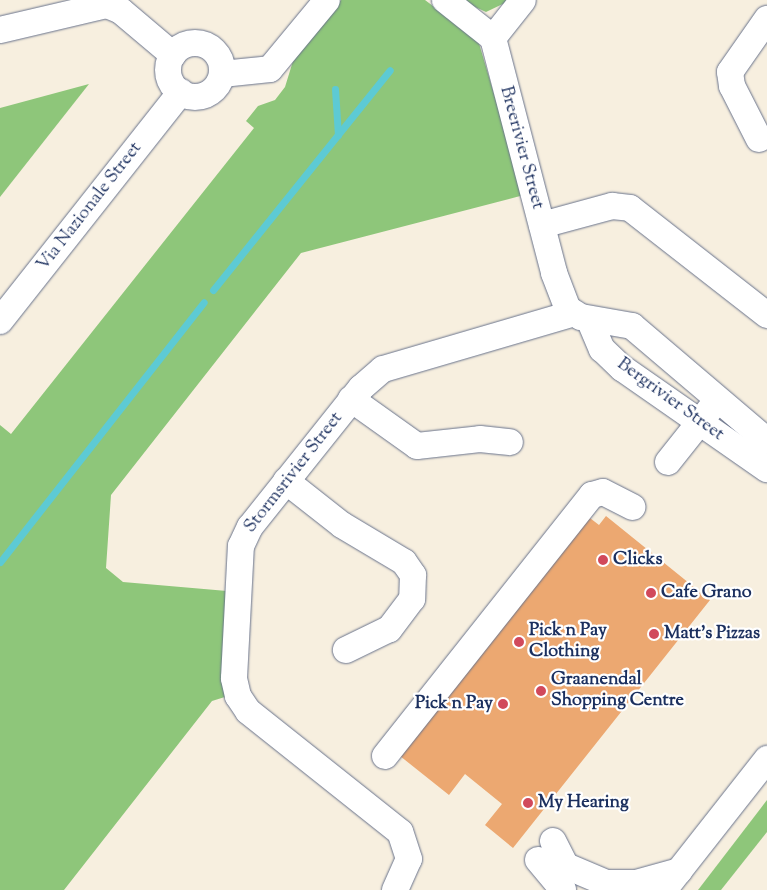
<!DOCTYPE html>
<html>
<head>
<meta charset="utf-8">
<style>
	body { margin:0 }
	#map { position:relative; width:767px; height:890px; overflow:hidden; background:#f7efdf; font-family:"Sorts Mill Goudy",serif }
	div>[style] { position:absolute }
	.green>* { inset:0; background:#8ec67a }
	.stream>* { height:7px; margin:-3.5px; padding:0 3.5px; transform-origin:3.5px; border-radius:3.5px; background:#5dcad4 }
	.building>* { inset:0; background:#eca871 }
	.roads { filter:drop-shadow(0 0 1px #68728b) drop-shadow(0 0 1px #68728b) }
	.minor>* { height:26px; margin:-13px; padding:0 13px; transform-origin:13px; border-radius:13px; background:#fff }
	.minor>.ring { margin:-13px; padding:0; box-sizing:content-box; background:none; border:26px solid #fff; border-radius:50% }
	.dots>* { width:14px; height:14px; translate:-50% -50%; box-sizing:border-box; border:2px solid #fff; border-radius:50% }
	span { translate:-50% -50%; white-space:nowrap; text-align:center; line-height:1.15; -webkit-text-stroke:4.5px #fff; paint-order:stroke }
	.street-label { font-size:18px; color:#1b2f5e }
	.poi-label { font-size:18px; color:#1b2f5e; font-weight:700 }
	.left { translate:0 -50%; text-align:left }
	.right { translate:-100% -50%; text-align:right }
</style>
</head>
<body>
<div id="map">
	<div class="green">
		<i style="clip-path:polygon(341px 0,425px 0,478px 40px,524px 195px,301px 253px,111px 495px,106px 568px,123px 582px,227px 591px,228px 696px,212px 701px,64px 890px,0 890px,0 425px,11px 434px,254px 128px,246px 121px,258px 106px,275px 100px,285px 87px,293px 61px)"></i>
		<i style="clip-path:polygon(460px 0,511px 0,486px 12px)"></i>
		<i style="clip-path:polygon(89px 84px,0 197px,0 108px)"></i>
		<i style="clip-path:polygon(767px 800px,767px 832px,721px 890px,698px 890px)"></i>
	</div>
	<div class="stream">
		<i style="left:335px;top:89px;width:46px;rotate:86.3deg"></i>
		<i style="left:213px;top:290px;width:282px;rotate:-51.2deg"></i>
		<i style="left:0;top:562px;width:330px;rotate:-51.9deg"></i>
	</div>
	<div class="building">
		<i style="clip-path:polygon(586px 515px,599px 525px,606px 516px,710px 600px,513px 848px,485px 825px,502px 804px,465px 774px,449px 795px,395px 752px)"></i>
	</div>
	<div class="roads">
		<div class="minor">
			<i style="left:445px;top:0;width:61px;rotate:38.4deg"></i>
			<i style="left:493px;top:38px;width:243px;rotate:75.4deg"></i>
			<i style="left:554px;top:273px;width:39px;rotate:69deg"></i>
			<i style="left:568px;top:309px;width:15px;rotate:32deg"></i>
			<i style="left:581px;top:317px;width:52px;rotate:10deg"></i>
			<i style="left:632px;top:326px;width:177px;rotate:40.4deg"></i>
			<i style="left:0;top:30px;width:110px;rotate:-13.2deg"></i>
			<i style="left:107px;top:5px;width:15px;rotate:23deg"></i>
			<i style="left:121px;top:11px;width:68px;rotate:40.2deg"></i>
			<i style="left:493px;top:38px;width:48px;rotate:-51.7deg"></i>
			<i class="ring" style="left:168px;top:43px;width:28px;height:28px"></i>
			<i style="left:222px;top:74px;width:48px;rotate:-5.9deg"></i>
			<i style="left:270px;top:69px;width:89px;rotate:-50.4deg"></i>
			<i style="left:759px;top:139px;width:59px;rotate:-117deg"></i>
			<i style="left:732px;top:86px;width:14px;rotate:-98deg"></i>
			<i style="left:730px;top:72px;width:65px;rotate:-55.1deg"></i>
			<i style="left:542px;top:225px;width:73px;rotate:-15.2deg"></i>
			<i style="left:612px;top:206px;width:18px;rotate:6deg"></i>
			<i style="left:630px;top:208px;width:174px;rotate:38deg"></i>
			<i style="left:589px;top:319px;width:33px;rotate:67deg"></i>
			<i style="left:602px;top:349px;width:28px;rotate:44deg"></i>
			<i style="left:622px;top:368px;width:177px;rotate:34.9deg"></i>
			<i style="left:0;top:321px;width:292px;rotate:-51.7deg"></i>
			<i style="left:351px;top:399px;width:81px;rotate:35.5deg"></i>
			<i style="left:417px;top:446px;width:63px;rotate:-6.3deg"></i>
			<i style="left:480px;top:439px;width:30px;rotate:6deg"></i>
			<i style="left:668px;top:462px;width:69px;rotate:-51.5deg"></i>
			<i style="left:286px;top:481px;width:71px;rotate:38.2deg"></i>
			<i style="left:342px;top:525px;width:72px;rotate:30.8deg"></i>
			<i style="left:404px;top:562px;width:16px;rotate:55deg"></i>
			<i style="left:413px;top:575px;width:24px;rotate:92deg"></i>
			<i style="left:412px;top:599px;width:38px;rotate:127deg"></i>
			<i style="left:389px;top:629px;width:48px;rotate:154deg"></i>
			<i style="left:385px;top:756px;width:333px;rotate:-51.6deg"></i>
			<i style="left:592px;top:495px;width:11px;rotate:-15deg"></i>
			<i style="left:603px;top:492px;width:33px;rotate:27deg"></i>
			<i style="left:553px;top:841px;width:28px;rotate:63deg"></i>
			<i style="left:566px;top:866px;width:43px;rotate:23deg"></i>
			<i style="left:606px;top:883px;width:30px"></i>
			<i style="left:636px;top:883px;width:45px;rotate:-15.6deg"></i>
			<i style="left:538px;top:860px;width:39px;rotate:50deg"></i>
			<i style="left:395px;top:890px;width:34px;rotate:-66deg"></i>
			<i style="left:409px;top:859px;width:28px;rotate:-108deg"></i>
			<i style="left:400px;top:832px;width:194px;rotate:-141.5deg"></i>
			<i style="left:248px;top:711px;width:18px;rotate:-124deg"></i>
			<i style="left:238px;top:696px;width:18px;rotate:-103deg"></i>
			<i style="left:234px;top:678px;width:132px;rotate:-87deg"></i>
			<i style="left:241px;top:546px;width:21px;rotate:-65deg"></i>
			<i style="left:250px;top:527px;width:178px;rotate:-51.4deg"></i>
			<i style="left:361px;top:388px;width:29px;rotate:-41deg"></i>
			<i style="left:383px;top:369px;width:199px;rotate:-16.3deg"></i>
			<i style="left:664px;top:890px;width:167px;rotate:-51.8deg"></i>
		</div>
	</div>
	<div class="dots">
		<i style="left:603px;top:560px;background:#d1495b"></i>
		<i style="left:651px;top:593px;background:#d1495b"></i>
		<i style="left:654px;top:634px;background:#d1495b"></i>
		<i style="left:519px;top:642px;background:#d1495b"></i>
		<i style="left:541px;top:691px;background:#d1495b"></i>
		<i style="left:503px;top:704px;background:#d1495b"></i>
		<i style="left:528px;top:803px;background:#d1495b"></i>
	</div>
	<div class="street-label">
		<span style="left:521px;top:148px;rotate:75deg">Breerivier Street</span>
		<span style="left:90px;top:207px;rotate:-52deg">Via Nazionale Street</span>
		<span style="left:670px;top:400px;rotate:36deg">Bergrivier Street</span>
		<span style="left:294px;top:473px;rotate:-52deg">Stormsrivier Street</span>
	</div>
	<div class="poi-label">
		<span class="left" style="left:613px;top:560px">Clicks</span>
		<span class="left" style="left:661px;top:593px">Cafe Grano</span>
		<span class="left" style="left:529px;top:642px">Pick n Pay<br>Clothing</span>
		<span class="left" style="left:664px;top:634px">Matt's Pizzas</span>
		<span class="left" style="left:551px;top:691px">Graanendal<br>Shopping Centre</span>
		<span class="right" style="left:493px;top:704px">Pick n Pay</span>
		<span class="left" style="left:538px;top:803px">My Hearing</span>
	</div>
</div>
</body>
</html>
